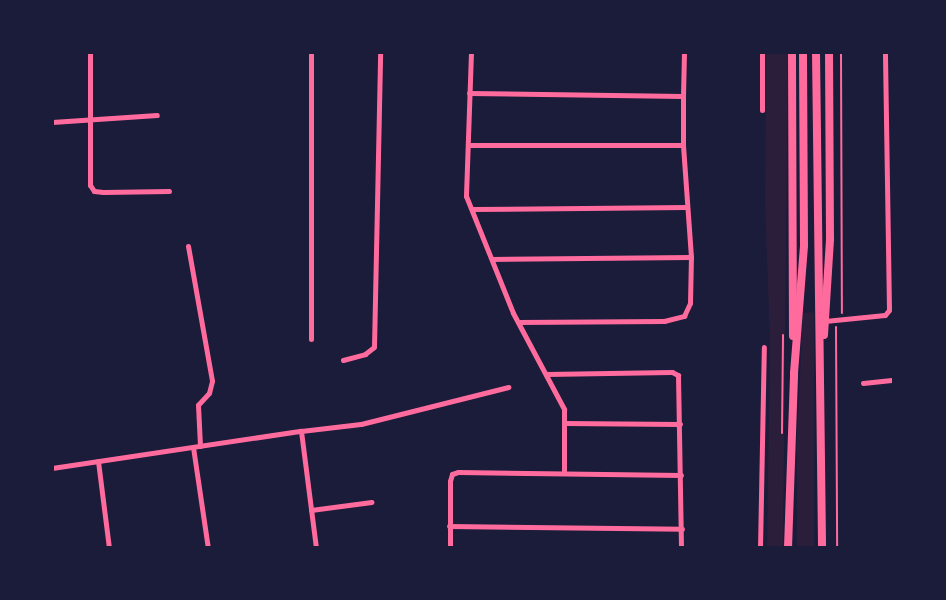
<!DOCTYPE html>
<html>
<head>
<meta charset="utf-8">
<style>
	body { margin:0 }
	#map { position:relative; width:946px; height:600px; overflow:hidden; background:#1b1b3a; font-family:"PT Sans",sans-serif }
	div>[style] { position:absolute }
	.green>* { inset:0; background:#2a1e3b }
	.path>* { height:2px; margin:-1px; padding:0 1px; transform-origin:1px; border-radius:1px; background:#ff6b9d }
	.minor>* { height:5px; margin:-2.5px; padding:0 2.5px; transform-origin:2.5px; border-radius:2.5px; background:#ff6b9d }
	.secondary>* { height:8px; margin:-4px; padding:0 4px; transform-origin:4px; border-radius:4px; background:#ff6b9d }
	span { translate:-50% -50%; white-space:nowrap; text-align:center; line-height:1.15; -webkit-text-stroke:4px #1b1b3a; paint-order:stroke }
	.frame { position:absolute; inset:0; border:54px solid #1b1b3a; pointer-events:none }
</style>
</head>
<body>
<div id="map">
	<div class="green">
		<i style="clip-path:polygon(766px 53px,788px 53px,783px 547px,767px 547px,770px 343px,765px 204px)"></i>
		<i style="clip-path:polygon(814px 312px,814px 547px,797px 547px,797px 436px,803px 313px)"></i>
	</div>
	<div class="path">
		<i style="left:841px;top:52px;width:261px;rotate:89.8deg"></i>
		<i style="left:836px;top:327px;width:221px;rotate:89.7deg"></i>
		<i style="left:782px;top:433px;width:98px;rotate:-89.4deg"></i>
	</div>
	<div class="minor">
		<i style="left:90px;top:52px;width:133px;rotate:90deg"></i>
		<i style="left:90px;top:185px;width:7px;rotate:56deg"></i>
		<i style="left:94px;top:191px;width:9px;rotate:6deg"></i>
		<i style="left:103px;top:192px;width:66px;rotate:-0.9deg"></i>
		<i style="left:311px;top:52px;width:287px;rotate:90deg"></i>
		<i style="left:471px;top:52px;width:144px;rotate:92deg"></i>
		<i style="left:466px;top:196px;width:126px;rotate:68.1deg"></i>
		<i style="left:513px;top:313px;width:109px;rotate:62deg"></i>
		<i style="left:564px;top:409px;width:64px;rotate:90deg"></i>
		<i style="left:762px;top:52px;width:58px;rotate:90deg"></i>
		<i style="left:683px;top:96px;width:44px;rotate:-88.7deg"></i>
		<i style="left:52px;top:122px;width:105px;rotate:-3.8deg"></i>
		<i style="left:468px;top:145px;width:215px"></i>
		<i style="left:683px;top:145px;width:49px;rotate:-90deg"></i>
		<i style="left:683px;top:96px;width:214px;rotate:-179.2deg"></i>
		<i style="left:472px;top:209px;width:215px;rotate:-0.5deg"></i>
		<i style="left:188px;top:246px;width:137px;rotate:79.9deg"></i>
		<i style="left:212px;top:381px;width:12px;rotate:104deg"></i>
		<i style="left:209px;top:393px;width:16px;rotate:133deg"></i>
		<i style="left:198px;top:405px;width:41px;rotate:87.2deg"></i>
		<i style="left:492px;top:259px;width:199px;rotate:-0.6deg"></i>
		<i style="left:825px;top:321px;width:60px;rotate:-5.7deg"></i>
		<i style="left:885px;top:315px;width:6px;rotate:-51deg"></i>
		<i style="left:889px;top:310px;width:258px;rotate:-90.9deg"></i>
		<i style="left:518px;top:322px;width:146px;rotate:-0.4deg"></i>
		<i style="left:664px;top:321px;width:21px;rotate:-14deg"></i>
		<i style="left:684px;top:316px;width:14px;rotate:-65deg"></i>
		<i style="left:690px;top:303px;width:46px;rotate:-88.8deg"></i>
		<i style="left:691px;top:257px;width:112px;rotate:-94.1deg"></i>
		<i style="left:343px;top:360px;width:23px;rotate:-15deg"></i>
		<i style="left:365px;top:354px;width:11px;rotate:-38deg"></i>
		<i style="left:374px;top:347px;width:295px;rotate:-88.8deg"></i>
		<i style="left:546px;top:374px;width:126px;rotate:-0.9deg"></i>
		<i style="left:672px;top:372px;width:7px;rotate:27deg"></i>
		<i style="left:678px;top:375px;width:173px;rotate:89deg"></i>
		<i style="left:863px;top:383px;width:31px;rotate:-6deg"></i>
		<i style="left:564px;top:423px;width:116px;rotate:0.5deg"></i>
		<i style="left:301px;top:431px;width:60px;rotate:-6.7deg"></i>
		<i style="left:361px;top:424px;width:152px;rotate:-14.1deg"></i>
		<i style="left:193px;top:447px;width:102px;rotate:81.6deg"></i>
		<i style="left:98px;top:461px;width:88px;rotate:82.8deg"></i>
		<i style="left:52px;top:468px;width:252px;rotate:-8.5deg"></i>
		<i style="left:301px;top:431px;width:118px;rotate:82.7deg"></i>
		<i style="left:311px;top:510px;width:61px;rotate:-7.6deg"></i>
		<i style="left:449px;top:526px;width:233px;rotate:0.7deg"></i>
		<i style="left:450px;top:548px;width:67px;rotate:-90deg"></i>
		<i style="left:450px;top:481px;width:7px;rotate:-74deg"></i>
		<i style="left:452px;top:474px;width:6px;rotate:-18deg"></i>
		<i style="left:458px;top:472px;width:223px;rotate:0.8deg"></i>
		<i style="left:760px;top:548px;width:201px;rotate:-88.9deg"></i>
	</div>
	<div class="secondary">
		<i style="left:792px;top:52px;width:284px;rotate:89.8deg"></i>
		<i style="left:816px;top:52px;width:496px;rotate:89.3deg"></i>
		<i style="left:824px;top:335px;width:96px;rotate:-86.4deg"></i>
		<i style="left:830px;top:239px;width:187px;rotate:-90.3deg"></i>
		<i style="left:788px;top:548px;width:175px;rotate:-88deg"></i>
		<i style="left:794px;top:373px;width:128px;rotate:-85.5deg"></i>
		<i style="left:804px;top:245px;width:193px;rotate:-90.3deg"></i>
	</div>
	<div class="frame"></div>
</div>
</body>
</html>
